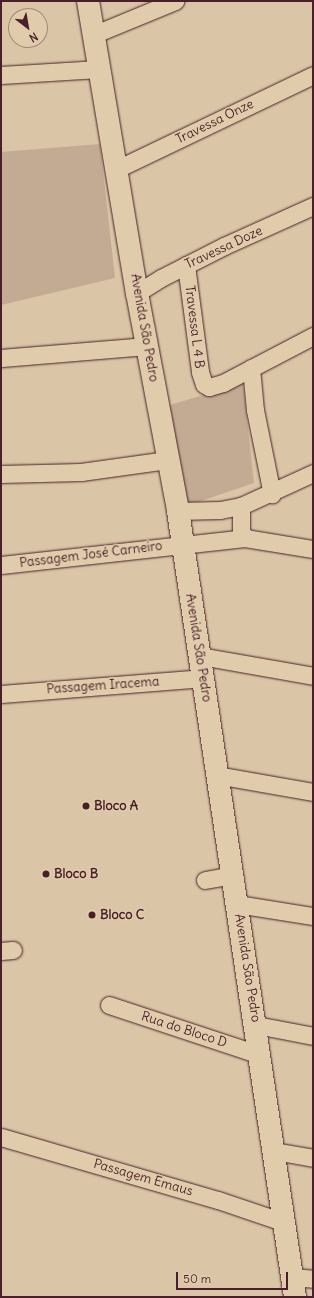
<!DOCTYPE html>
<html>
<head>
<meta charset="utf-8">
<style>
	body { margin:0 }
	#map { position:relative; width:314px; height:1298px; overflow:hidden; background:#dac5a6; font-family:Delius,sans-serif }
	div>[style] { position:absolute }
	.green>* { inset:0; background:#c3aa92 }
	.roads { filter:drop-shadow(0 0 1px #4a1f2b) drop-shadow(0 0 1px #4a1f2b) }
	.minor>* { height:17px; margin:-8.5px; padding:0 8.5px; transform-origin:8.5px; border-radius:8.5px; background:#e0ccab }
	.secondary>* { height:22px; margin:-11px; padding:0 11px; transform-origin:11px; border-radius:11px; background:#e0ccab }
	.dots>* { width:11px; height:11px; translate:-50% -50%; box-sizing:border-box; border:2px solid #e0ccab; border-radius:50% }
	span { translate:-50% -50%; white-space:nowrap; text-align:center; line-height:1.15; -webkit-text-stroke:3px #e0ccab; paint-order:stroke }
	.street-label { font-size:13px; color:#4a1f2b }
	.poi-label { font-size:13px; color:#4a1f2b; font-weight:700 }
	.left { translate:0 -50%; text-align:left }
	.frame { position:absolute; inset:0; border:2px solid #4a1f2b; pointer-events:none }
	.north { position:absolute; left:8px; top:8px; width:40px; height:40px; box-sizing:border-box; background:#e0ccab; border:1px solid #a48778; border-radius:50%; rotate:149deg; font-size:11px; font-weight:700; line-height:16px; text-align:center; color:#4a1f2b }
	.north::after { content:''; display:block; margin:auto; width:14px; height:18px; background:#4a1f2b; clip-path:polygon(50% 0,100% 100%,50% 72%,0 100%) }
	.scale { position:absolute; left:176px; top:1272px; width:112px; height:18px; box-sizing:border-box; border:2px solid #4a1f2b; border-top:0; padding-left:5px; font-size:12px; line-height:14px; white-space:nowrap; color:#4a1f2b; -webkit-text-stroke:3px #e0ccab; paint-order:stroke }
</style>
</head>
<body>
<div id="map">
	<div class="green">
		<i style="clip-path:polygon(100px 144px,115px 278px,1px 305px,1px 152px)"></i>
		<i style="clip-path:polygon(243px 383px,254px 483px,186px 506px,170px 405px)"></i>
	</div>
	<div class="roads">
		<div class="minor">
			<i style="left:95px;top:34px;width:87px;rotate:-22.4deg"></i>
			<i style="left:1px;top:75px;width:98px;rotate:-3.5deg"></i>
			<i style="left:117px;top:169px;width:217px;rotate:-25.6deg"></i>
			<i style="left:186px;top:265px;width:108px;rotate:82.5deg"></i>
			<i style="left:200px;top:372px;width:13px;rotate:72deg"></i>
			<i style="left:204px;top:384px;width:6px;rotate:31deg"></i>
			<i style="left:209px;top:387px;width:15px;rotate:-16deg"></i>
			<i style="left:223px;top:383px;width:102px;rotate:-27.6deg"></i>
			<i style="left:137px;top:293px;width:28px;rotate:-32deg"></i>
			<i style="left:161px;top:278px;width:71px;rotate:-26.9deg"></i>
			<i style="left:224px;top:246px;width:98px;rotate:-24.2deg"></i>
			<i style="left:1px;top:358px;width:147px;rotate:-4.7deg"></i>
			<i style="left:251px;top:368px;width:42px;rotate:84.6deg"></i>
			<i style="left:255px;top:410px;width:86px;rotate:78.6deg"></i>
			<i style="left:1px;top:474px;width:80px;rotate:-1.4deg"></i>
			<i style="left:81px;top:472px;width:87px;rotate:-7.9deg"></i>
			<i style="left:241px;top:506px;width:25px;rotate:90deg"></i>
			<i style="left:241px;top:531px;width:8px;rotate:60deg"></i>
			<i style="left:178px;top:511px;width:42px;rotate:-1.4deg"></i>
			<i style="left:220px;top:510px;width:21px;rotate:-11deg"></i>
			<i style="left:241px;top:506px;width:79px;rotate:-24.6deg"></i>
			<i style="left:1px;top:565px;width:245px;rotate:-6.3deg"></i>
			<i style="left:245px;top:538px;width:69px;rotate:9.2deg"></i>
			<i style="left:200px;top:656px;width:115px;rotate:10deg"></i>
			<i style="left:1px;top:694px;width:204px;rotate:-4.5deg"></i>
			<i style="left:217px;top:775px;width:97px;rotate:10deg"></i>
			<i style="left:205px;top:880px;width:28px;rotate:-10deg"></i>
			<i style="left:237px;top:904px;width:77px;rotate:9deg"></i>
			<i style="left:1px;top:951px;width:12px;rotate:-5deg"></i>
			<i style="left:109px;top:1005px;width:159px;rotate:18.3deg"></i>
			<i style="left:256px;top:1025px;width:58px;rotate:10.9deg"></i>
			<i style="left:1px;top:1137px;width:226px;rotate:16.2deg"></i>
			<i style="left:218px;top:1200px;width:69px;rotate:18.7deg"></i>
			<i style="left:274px;top:1151px;width:40px;rotate:10deg"></i>
			<i style="left:292px;top:1277px;width:21px;rotate:5deg"></i>
		</div>
		<div class="secondary">
			<i style="left:88px;top:1px;width:296px;rotate:80.5deg"></i>
			<i style="left:137px;top:293px;width:222px;rotate:79.3deg"></i>
			<i style="left:178px;top:511px;width:795px;rotate:81.53deg"></i>
		</div>
	</div>
	<div class="dots">
		<i style="left:86px;top:806px;background:#4a1f2b"></i>
		<i style="left:46px;top:874px;background:#4a1f2b"></i>
		<i style="left:92px;top:915px;background:#4a1f2b"></i>
	</div>
	<div class="street-label">
		<span style="left:215px;top:122px;rotate:-26deg">Travessa Onze</span>
		<span style="left:224px;top:248px;rotate:-25deg">Travessa Doze</span>
		<span style="left:194px;top:327px;rotate:83deg">Travessa L 4 B</span>
		<span style="left:144px;top:328px;rotate:80deg">Avenida São Pedro</span>
		<span style="left:91px;top:555px;rotate:-7deg">Passagem José Carneiro</span>
		<span style="left:198px;top:648px;rotate:81deg">Avenida São Pedro</span>
		<span style="left:103px;top:686px;rotate:-4deg">Passagem Iracema</span>
		<span style="left:247px;top:968px;rotate:81deg">Avenida São Pedro</span>
		<span style="left:184px;top:1030px;rotate:18deg">Rua do Bloco D</span>
		<span style="left:143px;top:1178px;rotate:16deg">Passagem Emaus</span>
	</div>
	<div class="poi-label">
		<span class="left" style="left:94px;top:806px">Bloco A</span>
		<span class="left" style="left:54px;top:874px">Bloco B</span>
		<span class="left" style="left:100px;top:915px">Bloco C</span>
	</div>
	<div class="frame"></div>
	<div class="north">N</div>
	<div class="scale">50 m</div>
</div>
</body>
</html>
